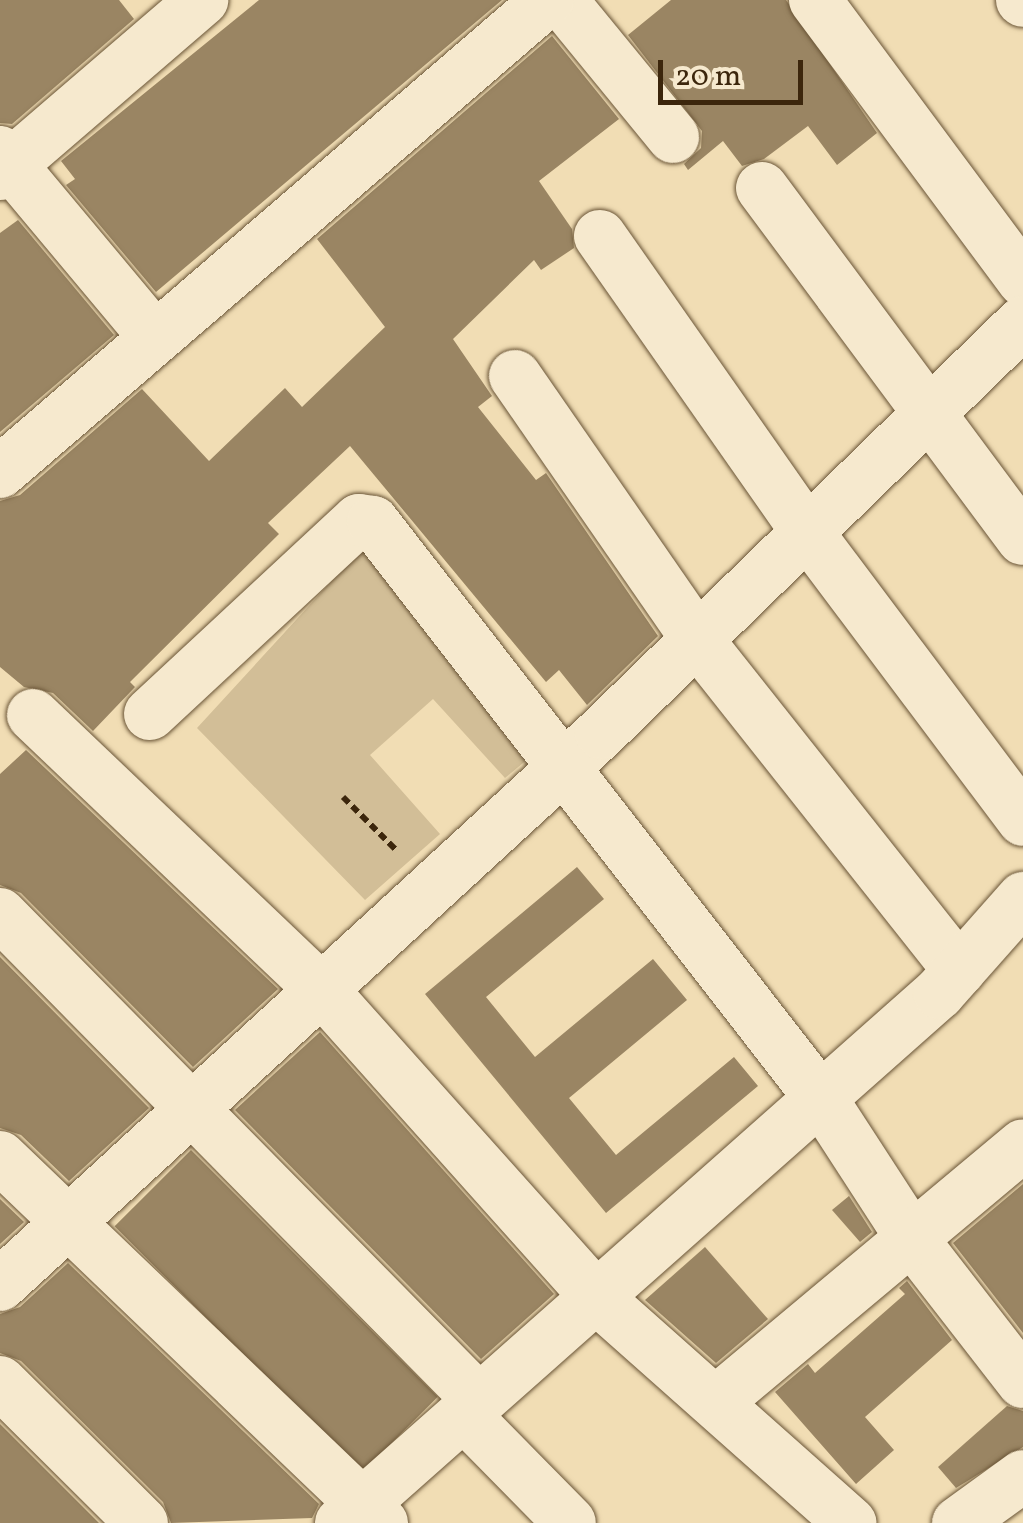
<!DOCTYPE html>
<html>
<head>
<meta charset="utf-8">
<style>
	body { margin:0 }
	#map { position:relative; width:1023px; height:1523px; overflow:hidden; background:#f1ddb4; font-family:Vollkorn,serif }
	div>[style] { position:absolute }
	.green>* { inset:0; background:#d2be97 }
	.building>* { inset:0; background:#9a8563; transform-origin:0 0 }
	.path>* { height:6px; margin-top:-3px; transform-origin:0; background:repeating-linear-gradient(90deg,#3c260c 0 8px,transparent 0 13px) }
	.roads { filter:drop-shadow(0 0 2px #695436) drop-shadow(0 0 2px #695436) }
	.minor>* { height:52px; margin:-26px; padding:0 26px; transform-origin:26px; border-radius:26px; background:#f6e9ce }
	span { translate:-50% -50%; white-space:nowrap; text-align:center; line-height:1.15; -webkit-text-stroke:8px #f6e9ce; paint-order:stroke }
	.scale { position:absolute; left:658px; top:60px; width:145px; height:45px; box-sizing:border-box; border:5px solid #3c260c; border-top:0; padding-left:12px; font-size:30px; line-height:35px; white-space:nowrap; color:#3c260c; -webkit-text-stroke:8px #f6e9ce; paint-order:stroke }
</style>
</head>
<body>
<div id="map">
	<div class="green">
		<i style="clip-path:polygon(363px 547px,535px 753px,505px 778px,433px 699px,370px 755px,440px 834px,365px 900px,197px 728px)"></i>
	</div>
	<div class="building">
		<i style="clip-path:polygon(0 0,119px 0,134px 19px,12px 124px,0 123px)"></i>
		<i style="clip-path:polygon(259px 0,502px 0,156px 292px,66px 185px,75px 179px,61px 161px)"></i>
		<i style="clip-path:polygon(671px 0,786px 0,877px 133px,837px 165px,808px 126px,764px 159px,742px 166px,723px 141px,688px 170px,684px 164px,701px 148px,702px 131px,628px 35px)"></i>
		<i style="clip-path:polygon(552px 36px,619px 119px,539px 181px,572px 229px,574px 248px,541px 270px,534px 260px,453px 339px,492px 396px,478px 407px,536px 480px,546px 473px,658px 636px,587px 705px,559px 670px,546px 682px,350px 446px,268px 523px,279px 534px,130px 682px,135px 687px,93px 731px,53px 693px,24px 687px,0 667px,0 501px,20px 495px,142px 389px,209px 461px,285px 388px,302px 407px,385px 327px,317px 239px)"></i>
		<i style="clip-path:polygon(18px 220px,114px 335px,0 432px,0 233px)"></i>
		<i style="clip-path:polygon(26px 750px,278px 989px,193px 1067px,21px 893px,0 885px,0 774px)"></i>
		<i style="clip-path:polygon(577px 867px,604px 899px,486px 997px,535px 1057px,653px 959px,687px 1000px,569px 1098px,616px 1155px,734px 1057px,758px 1086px,606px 1213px,425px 994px)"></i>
		<i style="clip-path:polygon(0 957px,149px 1108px,69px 1181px,21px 1135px,0 1128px)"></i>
		<i style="clip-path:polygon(320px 1032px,554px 1294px,481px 1359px,235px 1110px)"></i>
		<i style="left:191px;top:1150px;width:349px;height:108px;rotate:45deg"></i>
		<i style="clip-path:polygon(1023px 1184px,1023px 1333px,953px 1243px)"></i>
		<i style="clip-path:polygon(849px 1196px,872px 1232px,860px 1242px,832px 1210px)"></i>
		<i style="clip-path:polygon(0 1199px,24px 1222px,0 1244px)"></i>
		<i style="clip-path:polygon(705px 1247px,768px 1319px,716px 1363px,645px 1300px)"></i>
		<i style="clip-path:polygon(68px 1263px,319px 1504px,312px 1518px,171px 1523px,163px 1502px,21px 1361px,0 1353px,0 1314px,20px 1307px)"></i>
		<i style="clip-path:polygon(907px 1281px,952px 1340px,865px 1417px,894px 1450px,856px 1484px,775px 1392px,808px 1364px,815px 1373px,905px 1294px,899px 1288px)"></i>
		<i style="clip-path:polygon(1007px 1406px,1023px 1411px,1023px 1447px,956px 1488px,938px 1467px)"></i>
		<i style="clip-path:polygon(0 1424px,99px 1523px,0 1523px)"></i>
	</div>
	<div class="path">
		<i style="left:343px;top:797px;width:76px;rotate:45deg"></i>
	</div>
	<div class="roads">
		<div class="minor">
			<i style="left:561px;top:0;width:177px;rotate:50.7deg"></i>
			<i style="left:815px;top:0;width:349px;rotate:53.4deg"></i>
			<i style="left:1022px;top:0;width:1px;rotate:45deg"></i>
			<i style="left:0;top:152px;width:240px;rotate:50.1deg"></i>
			<i style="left:0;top:174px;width:267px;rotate:-40.7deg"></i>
			<i style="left:762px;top:188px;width:437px;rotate:53.4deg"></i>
			<i style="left:600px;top:236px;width:366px;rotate:55deg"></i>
			<i style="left:810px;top:536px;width:355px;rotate:53.1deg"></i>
			<i style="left:515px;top:376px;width:323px;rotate:55.3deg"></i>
			<i style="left:699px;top:642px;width:419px;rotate:51.6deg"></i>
			<i style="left:0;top:472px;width:723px;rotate:-40.74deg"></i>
			<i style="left:150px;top:714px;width:285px;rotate:-42.9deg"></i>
			<i style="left:359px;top:520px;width:14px;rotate:8deg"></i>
			<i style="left:373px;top:522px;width:732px;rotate:52.16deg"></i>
			<i style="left:822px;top:1100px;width:171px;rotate:57deg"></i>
			<i style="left:915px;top:1243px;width:176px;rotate:52.2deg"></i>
			<i style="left:33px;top:715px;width:399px;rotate:43.6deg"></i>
			<i style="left:322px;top:990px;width:413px;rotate:48.2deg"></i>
			<i style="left:597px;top:1298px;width:339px;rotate:41.6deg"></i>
			<i style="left:0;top:914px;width:681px;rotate:45.42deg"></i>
			<i style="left:0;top:1157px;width:529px;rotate:43.77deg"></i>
			<i style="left:0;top:1285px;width:816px;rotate:-42.57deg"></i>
			<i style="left:601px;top:733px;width:589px;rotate:-44.24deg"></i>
			<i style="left:0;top:1382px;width:200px;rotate:44.8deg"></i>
			<i style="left:716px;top:1402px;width:400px;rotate:-39.9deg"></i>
			<i style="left:466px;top:1417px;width:148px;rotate:45.5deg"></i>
			<i style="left:341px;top:1523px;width:799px;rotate:-41.55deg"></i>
			<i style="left:939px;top:993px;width:127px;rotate:-48.5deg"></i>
			<i style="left:958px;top:1523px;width:80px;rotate:-35.9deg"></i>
		</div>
	</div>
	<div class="scale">20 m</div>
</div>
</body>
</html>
